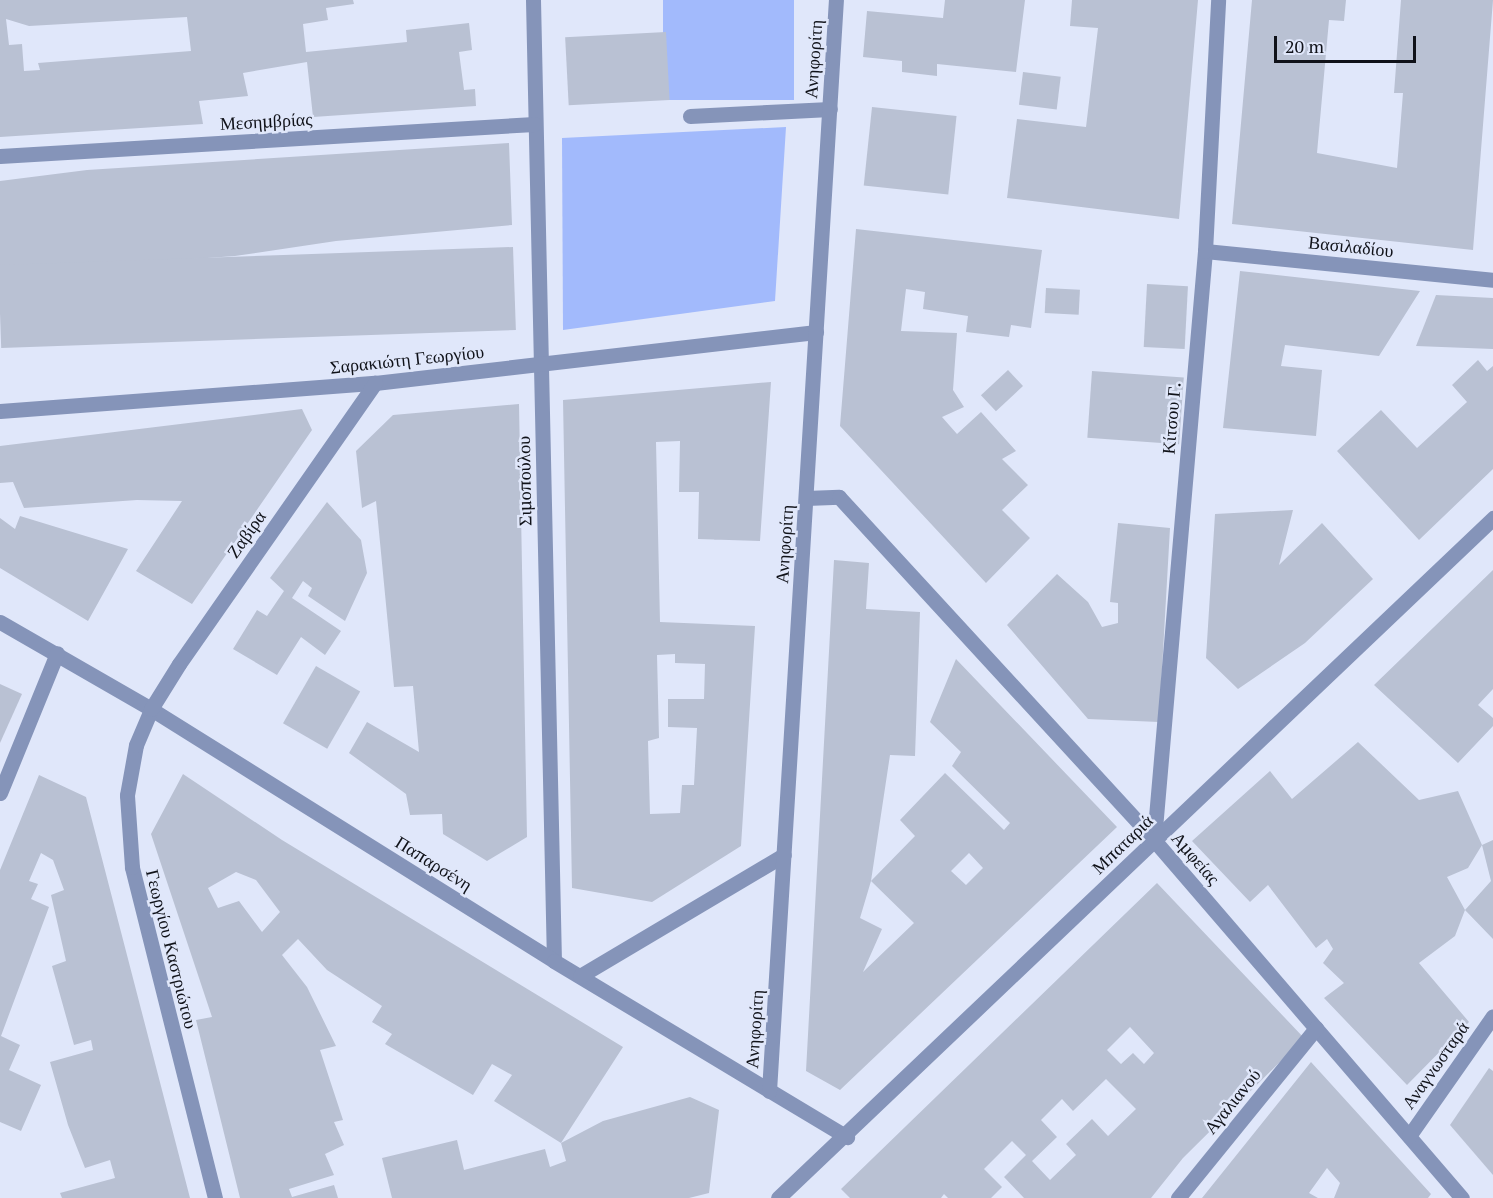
<!DOCTYPE html>
<html>
<head>
<meta charset="utf-8">
<style>
	body { margin:0 }
	#map { position:relative; width:1493px; height:1198px; overflow:hidden; background:#e0e7fa; font-family:"PT Serif",serif }
	div>[style] { position:absolute }
	.green>* { inset:0; background:#a2bafc; transform-origin:0 0 }
	.building>* { inset:0; background:#b9c1d3; transform-origin:0 0 }
	.minor>* { height:15px; margin:-7.5px; padding:0 7.5px; transform-origin:7.5px; border-radius:7.5px; background:#8594b9 }
	span { translate:-50% -50%; white-space:nowrap; text-align:center; line-height:1.15; -webkit-text-stroke:5px #e0e7fa; paint-order:stroke }
	.street-label { font-size:18px; color:#101219 }
	.scale { position:absolute; left:1274px; top:36px; width:142px; height:27px; box-sizing:border-box; border:3px solid #101219; border-top:0; padding-left:8px; font-size:18px; line-height:21px; white-space:nowrap; color:#101219; -webkit-text-stroke:4px #e0e7fa; paint-order:stroke }
</style>
</head>
<body>
<div id="map">
	<div class="green">
		<i style="left:663px;top:0;width:131px;height:100px"></i>
		<i style="clip-path:polygon(786px 127px,775px 301px,563px 330px,562px 138px)"></i>
	</div>
	<div class="building">
		<i style="clip-path:polygon(evenodd,0 0,353px 0,354px 4px,326px 8px,328px 20px,303px 24px,306px 52px,407px 42px,406px 30px,469px 23px,472px 50px,459px 52px,464px 90px,475px 89px,476px 106px,313px 117px,307px 62px,243px 73px,248px 96px,199px 101px,203px 124px,0 137px,0 0,187px 17px,191px 51px,38px 63px,40px 70px,24px 71px,22px 44px,9px 45px,6px 19px,29px 26px,187px 17px)"></i>
		<i style="clip-path:polygon(945px 0,1025px 0,1016px 72px,937px 64px,937px 76px,902px 72px,902px 61px,863px 57px,867px 11px,943px 18px)"></i>
		<i style="clip-path:polygon(1072px 0,1198px 0,1179px 219px,1007px 198px,1017px 119px,1086px 127px,1098px 28px,1070px 26px)"></i>
		<i style="clip-path:polygon(1252px 0,1346px 0,1344px 21px,1329px 20px,1317px 153px,1397px 168px,1403px 93px,1394px 93px,1401px 0,1493px 0,1473px 250px,1232px 224px)"></i>
		<i style="left:666px;top:32px;width:68px;height:101px;rotate:87deg"></i>
		<i style="left:1023px;top:72px;width:38px;height:33px;rotate:7deg"></i>
		<i style="left:872px;top:107px;width:85px;height:79px;rotate:6deg"></i>
		<i style="clip-path:polygon(509px 143px,512px 225px,336px 241px,235px 256px,0 273px,0 181px,87px 170px)"></i>
		<i style="clip-path:polygon(856px 229px,1042px 250px,1031px 328px,1011px 325px,1009px 337px,966px 332px,968px 316px,923px 309px,925px 292px,906px 289px,901px 331px,957px 333px,953px 390px,964px 407px,942px 417px,957px 434px,981px 412px,1016px 451px,1002px 459px,1028px 485px,1002px 510px,1030px 538px,986px 583px,840px 426px)"></i>
		<i style="left:513px;top:247px;width:83px;height:515px;rotate:88deg"></i>
		<i style="clip-path:polygon(1240px 271px,1420px 291px,1379px 356px,1285px 345px,1281px 366px,1322px 370px,1316px 436px,1223px 428px)"></i>
		<i style="left:1147px;top:284px;width:41px;height:63px;rotate:3deg"></i>
		<i style="left:1046px;top:288px;width:34px;height:25px;rotate:3deg"></i>
		<i style="clip-path:polygon(1436px 295px,1493px 298px,1493px 349px,1416px 346px)"></i>
		<i style="clip-path:polygon(1478px 360px,1487px 371px,1493px 366px,1493px 469px,1419px 540px,1337px 451px,1381px 410px,1417px 448px,1467px 402px,1452px 385px)"></i>
		<i style="left:1008px;top:370px;width:22px;height:37px;rotate:47deg"></i>
		<i style="left:1092px;top:371px;width:92px;height:67px;rotate:4deg"></i>
		<i style="clip-path:polygon(evenodd,771px 382px,760px 541px,698px 539px,699px 492px,679px 492px,680px 441px,656px 442px,660px 622px,755px 626px,741px 846px,652px 902px,572px 888px,563px 400px,771px 382px,675px 654px,675px 663px,705px 664px,704px 699px,668px 699px,668px 727px,697px 728px,694px 785px,682px 785px,680px 813px,650px 814px,648px 741px,659px 738px,657px 655px,675px 654px)"></i>
		<i style="clip-path:polygon(519px 404px,527px 837px,487px 861px,443px 834px,442px 814px,410px 815px,406px 794px,349px 753px,367px 722px,419px 752px,413px 686px,394px 687px,376px 501px,362px 508px,356px 451px,393px 415px)"></i>
		<i style="clip-path:polygon(302px 409px,312px 430px,192px 604px,136px 571px,182px 501px,137px 500px,24px 508px,13px 482px,0 483px,0 446px)"></i>
		<i style="clip-path:polygon(327px 502px,361px 540px,367px 573px,345px 621px,308px 596px,312px 588px,303px 581px,292px 598px,341px 631px,325px 655px,301px 637px,277px 675px,233px 649px,257px 610px,267px 616px,284px 591px,270px 578px)"></i>
		<i style="clip-path:polygon(1293px 510px,1279px 565px,1322px 523px,1373px 579px,1305px 643px,1238px 689px,1206px 658px,1215px 514px)"></i>
		<i style="clip-path:polygon(20px 516px,128px 549px,88px 621px,0 568px,0 518px,15px 529px)"></i>
		<i style="clip-path:polygon(1118px 523px,1170px 528px,1159px 722px,1088px 719px,1007px 625px,1057px 574px,1088px 602px,1102px 627px,1118px 623px,1118px 603px,1110px 602px)"></i>
		<i style="clip-path:polygon(evenodd,834px 560px,869px 563px,866px 609px,920px 612px,915px 756px,890px 755px,871px 881px,860px 918px,882px 929px,863px 972px,914px 923px,871px 881px,915px 836px,900px 820px,945px 773px,1004px 830px,1010px 823px,952px 766px,961px 752px,930px 722px,956px 659px,1117px 827px,840px 1090px,806px 1071px,834px 560px,969px 853px,983px 868px,966px 885px,951px 871px,969px 853px)"></i>
		<i style="clip-path:polygon(1493px 570px,1493px 689px,1478px 705px,1493px 718px,1493px 726px,1458px 763px,1374px 685px)"></i>
		<i style="left:316px;top:666px;width:51px;height:66px;rotate:30deg"></i>
		<i style="clip-path:polygon(0 684px,22px 694px,0 743px)"></i>
		<i style="clip-path:polygon(1358px 742px,1419px 800px,1458px 791px,1482px 845px,1468px 868px,1447px 877px,1465px 910px,1491px 881px,1482px 845px,1493px 840px,1493px 939px,1465px 910px,1455px 936px,1419px 963px,1469px 1022px,1407px 1085px,1324px 998px,1344px 983px,1323px 963px,1333px 949px,1327px 939px,1316px 948px,1268px 885px,1250px 902px,1192px 841px,1270px 771px,1292px 799px)"></i>
		<i style="clip-path:polygon(evenodd,183px 774px,282px 840px,623px 1047px,561px 1143px,494px 1101px,512px 1075px,492px 1064px,473px 1095px,385px 1044px,392px 1034px,372px 1022px,382px 1006px,327px 970px,298px 939px,282px 955px,307px 987px,336px 1046px,320px 1050px,343px 1120px,334px 1122px,344px 1145px,325px 1154px,334px 1175px,289px 1189px,292px 1197px,334px 1185px,338px 1198px,240px 1198px,196px 1020px,212px 1017px,151px 834px,183px 774px,236px 872px,256px 880px,280px 912px,262px 932px,239px 901px,218px 908px,208px 888px,236px 872px)"></i>
		<i style="clip-path:polygon(39px 775px,86px 797px,190px 1198px,62px 1198px,60px 1193px,115px 1178px,110px 1160px,85px 1168px,68px 1125px,50px 1062px,93px 1050px,91px 1040px,74px 1045px,52px 966px,66px 961px,51px 895px,64px 890px,53px 860px,41px 853px,29px 881px,38px 884px,31px 899px,49px 907px,1px 1036px,20px 1045px,9px 1070px,41px 1085px,21px 1131px,0 1122px,0 870px)"></i>
		<i style="clip-path:polygon(evenodd,1157px 883px,1304px 1038px,1183px 1158px,1151px 1198px,1024px 1198px,1004px 1177px,1026px 1155px,1012px 1141px,984px 1169px,1002px 1187px,991px 1198px,948px 1198px,944px 1194px,941px 1198px,850px 1198px,841px 1189px,1157px 883px,1130px 1027px,1154px 1053px,1144px 1064px,1133px 1053px,1121px 1064px,1107px 1050px,1130px 1027px,1157px 883px,1106px 1079px,1136px 1109px,1108px 1136px,1092px 1119px,1066px 1144px,1076px 1155px,1050px 1180px,1032px 1161px,1057px 1137px,1041px 1120px,1062px 1099px,1073px 1111px,1106px 1079px)"></i>
		<i style="clip-path:polygon(1311px 1062px,1431px 1194px,1428px 1198px,1334px 1198px,1340px 1183px,1327px 1168px,1309px 1193px,1318px 1198px,1202px 1198px)"></i>
		<i style="clip-path:polygon(1489px 1068px,1493px 1071px,1493px 1175px,1450px 1125px)"></i>
		<i style="clip-path:polygon(690px 1097px,719px 1110px,709px 1193px,689px 1198px,392px 1198px,382px 1158px,457px 1140px,464px 1170px,545px 1149px,550px 1167px,566px 1161px,561px 1143px,603px 1121px)"></i>
	</div>
	<div class="minor">
		<i style="left:533px;top:0;width:961px;rotate:88.75deg"></i>
		<i style="left:690px;top:116px;width:140px;rotate:-2.9deg"></i>
		<i style="left:0;top:156px;width:535px;rotate:-3.43deg"></i>
		<i style="left:1205px;top:251px;width:289px;rotate:5.7deg"></i>
		<i style="left:0;top:411px;width:376px;rotate:-4.3deg"></i>
		<i style="left:375px;top:383px;width:444px;rotate:-6.6deg"></i>
		<i style="left:806px;top:498px;width:33px;rotate:-2deg"></i>
		<i style="left:839px;top:497px;width:466px;rotate:47.4deg"></i>
		<i style="left:1154px;top:840px;width:472px;rotate:49.3deg"></i>
		<i style="left:0;top:622px;width:174px;rotate:29.9deg"></i>
		<i style="left:151px;top:709px;width:475px;rotate:32deg"></i>
		<i style="left:554px;top:961px;width:342px;rotate:31deg"></i>
		<i style="left:0;top:793px;width:151px;rotate:-67.8deg"></i>
		<i style="left:1154px;top:840px;width:591px;rotate:-85.05deg"></i>
		<i style="left:1205px;top:251px;width:251px;rotate:-87deg"></i>
		<i style="left:580px;top:976px;width:237px;rotate:-30.7deg"></i>
		<i style="left:769px;top:1091px;width:1093px;rotate:-86.49deg"></i>
		<i style="left:1409px;top:1136px;width:146px;rotate:-55deg"></i>
		<i style="left:215px;top:1198px;width:341px;rotate:-104.1deg"></i>
		<i style="left:132px;top:867px;width:72px;rotate:-94deg"></i>
		<i style="left:127px;top:795px;width:51px;rotate:-79.8deg"></i>
		<i style="left:136px;top:745px;width:39px;rotate:-67deg"></i>
		<i style="left:151px;top:709px;width:53px;rotate:-58.1deg"></i>
		<i style="left:179px;top:664px;width:343px;rotate:-55.1deg"></i>
		<i style="left:778px;top:1198px;width:987px;rotate:-43.56deg"></i>
		<i style="left:1178px;top:1198px;width:219px;rotate:-50.9deg"></i>
	</div>
	<div class="street-label">
		<span style="left:813px;top:59px;rotate:-86deg">Ανηφορίτη</span>
		<span style="left:266px;top:121px;rotate:-3deg">Μεσημβρίας</span>
		<span style="left:1351px;top:246px;rotate:6deg">Βασιλαδίου</span>
		<span style="left:407px;top:359px;rotate:-6deg">Σαρακιώτη Γεωργίου</span>
		<span style="left:1171px;top:418px;rotate:-85deg">Κίτσου Γ.</span>
		<span style="left:524px;top:481px;rotate:-91deg">Σιμοπούλου</span>
		<span style="left:246px;top:534px;rotate:-55deg">Ζαβίρα</span>
		<span style="left:784px;top:544px;rotate:-86deg">Ανηφορίτη</span>
		<span style="left:1122px;top:844px;rotate:-44deg">Μπαταριά</span>
		<span style="left:1196px;top:858px;rotate:49deg">Αμφείας</span>
		<span style="left:434px;top:863px;rotate:32deg">Παπαρσένη</span>
		<span style="left:172px;top:949px;rotate:76deg">Γεωργίου Καστριώτου</span>
		<span style="left:754px;top:1029px;rotate:-86deg">Ανηφορίτη</span>
		<span style="left:1435px;top:1065px;rotate:-55deg">Αναγνωσταρά</span>
		<span style="left:1232px;top:1101px;rotate:-51deg">Αγαλιανού</span>
	</div>
	<div class="scale">20 m</div>
</div>
</body>
</html>
